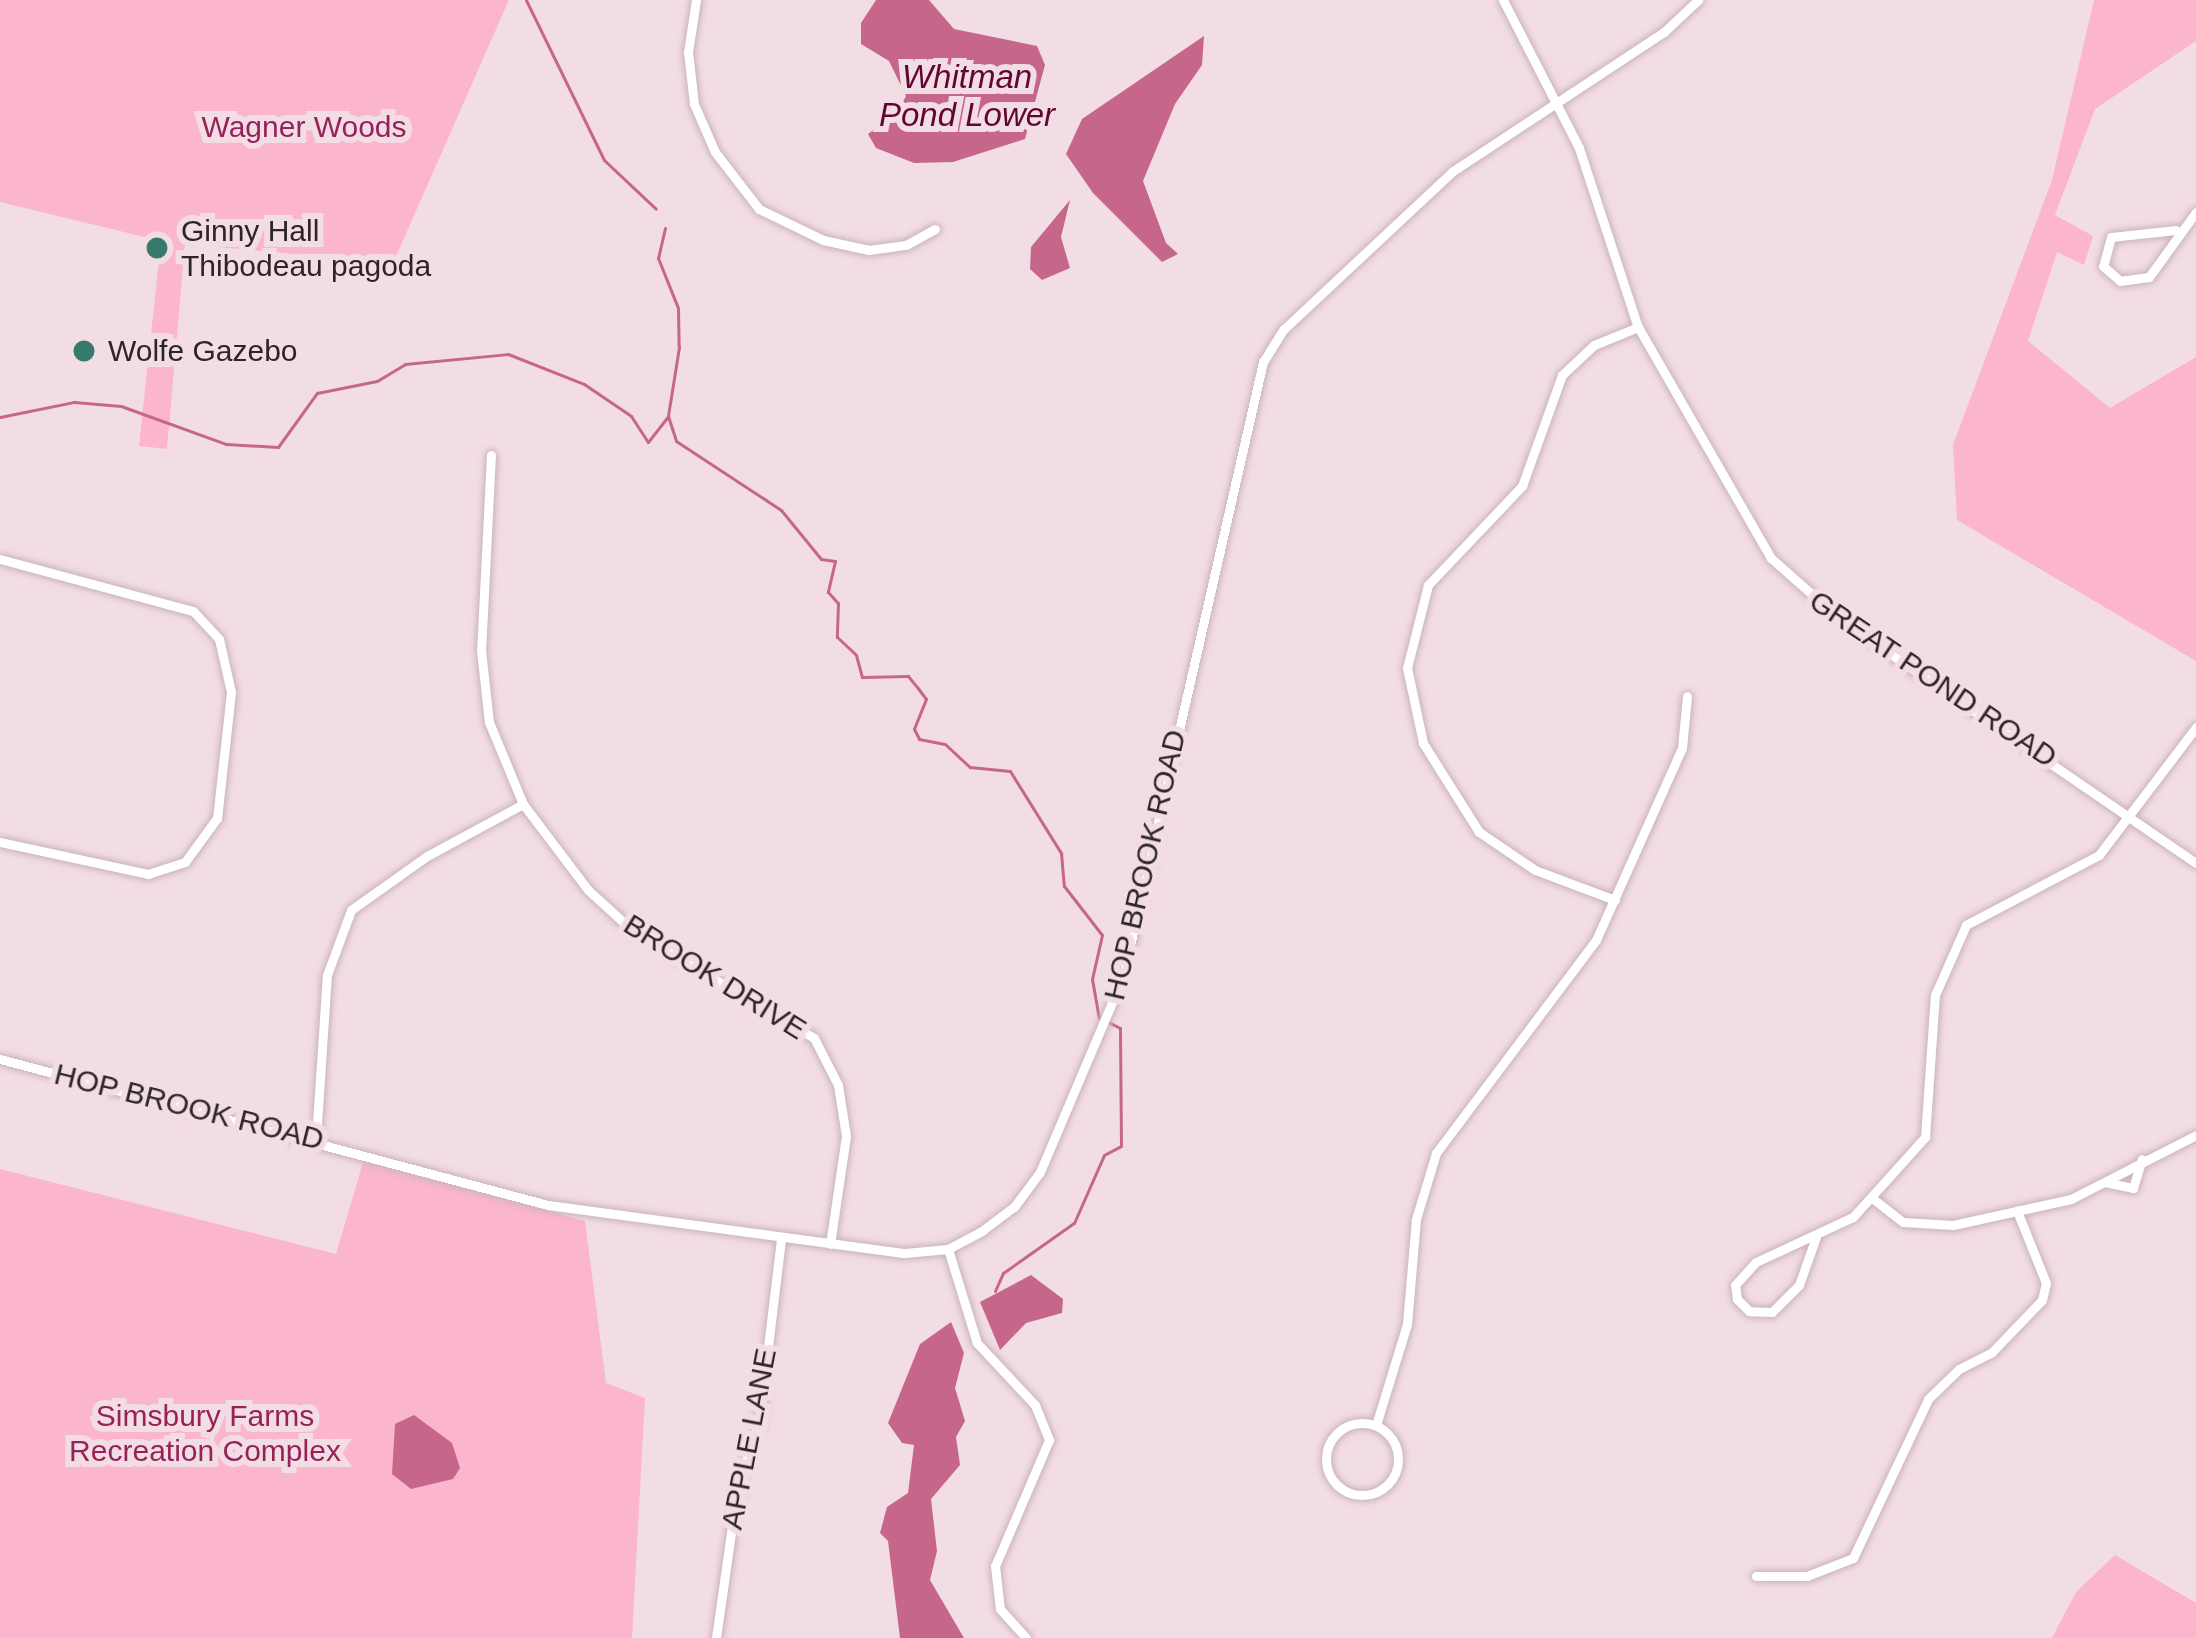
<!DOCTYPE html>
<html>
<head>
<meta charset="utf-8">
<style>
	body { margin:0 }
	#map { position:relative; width:2196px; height:1638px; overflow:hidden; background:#f3dde4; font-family:Helvetica,sans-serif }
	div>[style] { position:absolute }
	.green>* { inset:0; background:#fbb5cd }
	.water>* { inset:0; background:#c6668b }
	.stream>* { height:3px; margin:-1.5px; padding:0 1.5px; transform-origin:1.5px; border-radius:1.5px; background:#c6668b }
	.roads { filter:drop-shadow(0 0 3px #cab4bb) drop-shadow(0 0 3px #cab4bb) }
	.minor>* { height:9px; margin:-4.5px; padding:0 4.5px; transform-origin:4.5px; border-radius:4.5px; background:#fff }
	.minor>.ring { margin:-4.5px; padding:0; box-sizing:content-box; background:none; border:9px solid #fff; border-radius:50% }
	.dots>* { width:33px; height:33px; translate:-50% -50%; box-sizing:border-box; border:6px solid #f3dde4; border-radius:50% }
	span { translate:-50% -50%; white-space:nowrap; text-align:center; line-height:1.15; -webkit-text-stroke:12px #f3dde4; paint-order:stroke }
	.park-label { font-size:30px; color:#972259 }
	.poi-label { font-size:30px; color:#2c2427 }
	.left { translate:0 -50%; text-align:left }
	.street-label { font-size:30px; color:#2c2427 }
	.water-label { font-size:33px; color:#610535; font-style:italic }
</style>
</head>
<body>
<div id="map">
	<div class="green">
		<i style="clip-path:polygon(0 0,509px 0,393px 263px,185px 244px,167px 449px,139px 446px,161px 241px,0 202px)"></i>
		<i style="clip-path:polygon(2094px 0,2196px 0,2196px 41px,2095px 109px,2055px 215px,2093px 236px,2084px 265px,2057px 252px,2028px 341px,2110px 408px,2196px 357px,2196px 661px,1957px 520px,1953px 445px,2052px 180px)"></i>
		<i style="clip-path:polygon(364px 1159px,585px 1221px,606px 1383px,645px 1398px,632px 1638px,0 1638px,0 1169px,336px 1254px)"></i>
		<i style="clip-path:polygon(2115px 1555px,2196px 1603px,2196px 1638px,2052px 1638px,2076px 1592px)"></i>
	</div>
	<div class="water">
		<i style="clip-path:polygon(876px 0,929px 0,954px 29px,1037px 46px,1045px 65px,1025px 139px,953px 162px,914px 163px,876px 148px,868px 134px,897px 113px,906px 96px,889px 61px,861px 44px,861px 23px)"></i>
		<i style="clip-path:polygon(1204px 36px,1202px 65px,1175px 104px,1143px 181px,1166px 243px,1178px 254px,1162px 262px,1093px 193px,1066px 154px,1082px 119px)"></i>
		<i style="clip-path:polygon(1070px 200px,1061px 237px,1070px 268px,1042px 280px,1030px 269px,1031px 247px)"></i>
		<i style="clip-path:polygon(1031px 1275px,1063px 1299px,1062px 1313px,1026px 1323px,1000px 1350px,980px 1302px)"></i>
		<i style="clip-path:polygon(951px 1322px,964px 1353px,955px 1388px,965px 1421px,956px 1437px,960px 1465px,931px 1499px,937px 1551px,930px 1580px,964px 1638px,900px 1638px,888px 1541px,880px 1533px,887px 1507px,908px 1493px,914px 1445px,902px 1443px,888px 1423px,920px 1344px)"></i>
		<i style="clip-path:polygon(414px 1415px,452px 1443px,460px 1468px,453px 1479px,411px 1489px,392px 1474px,395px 1424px)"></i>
	</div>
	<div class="stream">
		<i style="left:526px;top:0;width:178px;rotate:64deg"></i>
		<i style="left:604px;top:160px;width:71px;rotate:43.3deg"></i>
		<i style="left:665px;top:228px;width:31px;rotate:103deg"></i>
		<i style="left:658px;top:258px;width:54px;rotate:68.2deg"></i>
		<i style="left:678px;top:308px;width:39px;rotate:89deg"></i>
		<i style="left:679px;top:347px;width:70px;rotate:99.1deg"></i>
		<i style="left:0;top:417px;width:76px;rotate:-11.5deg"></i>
		<i style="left:74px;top:402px;width:47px;rotate:4.9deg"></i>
		<i style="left:121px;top:406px;width:112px;rotate:19.9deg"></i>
		<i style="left:226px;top:444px;width:52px;rotate:3.3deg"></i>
		<i style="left:278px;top:447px;width:67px;rotate:-54.2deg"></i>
		<i style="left:317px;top:393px;width:61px;rotate:-11.3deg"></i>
		<i style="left:377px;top:381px;width:33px;rotate:-31deg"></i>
		<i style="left:405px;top:364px;width:103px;rotate:-5.5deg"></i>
		<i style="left:508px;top:354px;width:82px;rotate:21.5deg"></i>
		<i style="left:584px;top:384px;width:57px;rotate:34.2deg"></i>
		<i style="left:631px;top:416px;width:31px;rotate:57deg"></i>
		<i style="left:648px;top:442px;width:33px;rotate:-52deg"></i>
		<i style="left:668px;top:416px;width:26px;rotate:72deg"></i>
		<i style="left:676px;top:441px;width:126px;rotate:33.3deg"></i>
		<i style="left:781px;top:510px;width:63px;rotate:50.8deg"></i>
		<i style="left:821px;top:559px;width:14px;rotate:8deg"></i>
		<i style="left:835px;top:561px;width:32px;rotate:103deg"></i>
		<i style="left:828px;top:592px;width:15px;rotate:48deg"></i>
		<i style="left:838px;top:603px;width:34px;rotate:92deg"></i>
		<i style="left:837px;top:637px;width:26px;rotate:43deg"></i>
		<i style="left:856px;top:655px;width:23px;rotate:75deg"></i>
		<i style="left:862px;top:677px;width:46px;rotate:-1.2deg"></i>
		<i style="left:908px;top:676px;width:14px;rotate:51deg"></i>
		<i style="left:917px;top:687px;width:15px;rotate:53deg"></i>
		<i style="left:926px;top:699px;width:32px;rotate:112deg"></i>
		<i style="left:914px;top:729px;width:11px;rotate:63deg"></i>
		<i style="left:919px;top:739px;width:26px;rotate:11deg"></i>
		<i style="left:945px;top:744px;width:34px;rotate:43deg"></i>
		<i style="left:970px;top:767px;width:40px;rotate:5.7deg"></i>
		<i style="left:1010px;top:771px;width:97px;rotate:58.1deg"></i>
		<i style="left:1061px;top:853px;width:33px;rotate:85deg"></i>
		<i style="left:1064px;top:886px;width:62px;rotate:52.2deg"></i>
		<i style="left:1102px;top:935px;width:45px;rotate:102.8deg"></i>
		<i style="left:1092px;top:979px;width:40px;rotate:80deg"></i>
		<i style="left:995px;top:1291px;width:20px;rotate:-66deg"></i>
		<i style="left:1003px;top:1273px;width:87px;rotate:-35.2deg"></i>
		<i style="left:1074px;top:1223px;width:74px;rotate:-66.2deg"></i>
		<i style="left:1104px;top:1155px;width:19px;rotate:-28deg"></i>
		<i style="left:1121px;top:1146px;width:118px;rotate:-90.5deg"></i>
		<i style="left:1120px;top:1028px;width:13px;rotate:-153deg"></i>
	</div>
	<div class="roads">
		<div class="minor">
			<i style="left:696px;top:0;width:53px;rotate:98.7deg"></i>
			<i style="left:688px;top:52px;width:52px;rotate:83.4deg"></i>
			<i style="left:694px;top:104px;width:52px;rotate:66.4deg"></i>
			<i style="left:715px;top:152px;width:72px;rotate:52.3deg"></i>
			<i style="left:759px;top:209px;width:71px;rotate:25.8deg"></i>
			<i style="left:823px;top:240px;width:47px;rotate:12.3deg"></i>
			<i style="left:869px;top:250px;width:37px;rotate:-8deg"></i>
			<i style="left:906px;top:245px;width:33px;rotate:-29deg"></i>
			<i style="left:1503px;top:0;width:166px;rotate:62.8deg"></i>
			<i style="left:1579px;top:148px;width:188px;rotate:71.8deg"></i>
			<i style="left:1638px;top:327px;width:267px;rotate:60.1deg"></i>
			<i style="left:1771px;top:558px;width:94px;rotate:41.5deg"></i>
			<i style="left:1841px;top:620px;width:430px;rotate:34.4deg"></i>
			<i style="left:2176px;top:230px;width:65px;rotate:173.9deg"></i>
			<i style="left:2111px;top:237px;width:30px;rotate:105deg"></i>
			<i style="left:2103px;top:266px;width:23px;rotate:41deg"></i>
			<i style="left:2120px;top:281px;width:29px;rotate:-8deg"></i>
			<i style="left:2149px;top:277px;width:80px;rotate:-54.1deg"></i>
			<i style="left:491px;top:455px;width:195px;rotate:92.9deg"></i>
			<i style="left:481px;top:650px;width:72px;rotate:83.7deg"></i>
			<i style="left:489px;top:722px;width:89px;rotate:67.5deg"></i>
			<i style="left:523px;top:804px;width:108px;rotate:52.9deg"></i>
			<i style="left:588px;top:890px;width:61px;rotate:42.3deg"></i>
			<i style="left:633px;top:931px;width:210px;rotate:30.6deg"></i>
			<i style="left:814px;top:1038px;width:53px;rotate:62.9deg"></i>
			<i style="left:838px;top:1085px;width:52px;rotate:81.1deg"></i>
			<i style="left:846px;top:1136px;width:109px;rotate:98.4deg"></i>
			<i style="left:0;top:559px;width:200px;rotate:15.1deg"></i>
			<i style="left:193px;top:611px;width:38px;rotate:47deg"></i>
			<i style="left:219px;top:639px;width:54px;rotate:77.2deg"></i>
			<i style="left:231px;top:692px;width:127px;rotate:96.3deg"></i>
			<i style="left:217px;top:818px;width:54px;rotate:126deg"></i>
			<i style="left:185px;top:862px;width:39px;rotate:162deg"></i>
			<i style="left:148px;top:874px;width:151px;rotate:-167.8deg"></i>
			<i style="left:1615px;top:900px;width:85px;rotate:-159.4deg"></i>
			<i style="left:1535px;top:870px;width:68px;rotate:-145.8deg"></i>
			<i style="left:1479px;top:832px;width:105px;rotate:-122.2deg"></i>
			<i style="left:1423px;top:743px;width:77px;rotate:-102deg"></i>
			<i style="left:1407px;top:668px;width:86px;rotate:-75.8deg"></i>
			<i style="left:1428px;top:585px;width:137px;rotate:-46.5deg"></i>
			<i style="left:1522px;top:486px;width:118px;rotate:-70.2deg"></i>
			<i style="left:1562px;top:375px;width:44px;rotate:-43.2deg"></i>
			<i style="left:1594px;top:345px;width:48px;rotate:-22.2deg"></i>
			<i style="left:0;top:1059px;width:567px;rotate:14.92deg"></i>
			<i style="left:548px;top:1205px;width:360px;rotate:7.7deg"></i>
			<i style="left:905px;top:1253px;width:43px;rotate:-5.3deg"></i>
			<i style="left:948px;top:1249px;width:40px;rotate:-28deg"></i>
			<i style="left:983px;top:1230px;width:39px;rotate:-37deg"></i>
			<i style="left:1014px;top:1207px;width:44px;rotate:-53.4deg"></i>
			<i style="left:1040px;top:1172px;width:213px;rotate:-67deg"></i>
			<i style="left:1123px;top:976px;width:630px;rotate:-77.16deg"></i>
			<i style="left:1263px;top:362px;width:39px;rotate:-58deg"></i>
			<i style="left:1284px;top:329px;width:231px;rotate:-43.1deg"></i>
			<i style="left:1453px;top:171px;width:253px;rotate:-33.4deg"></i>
			<i style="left:1664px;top:32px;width:47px;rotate:-43.3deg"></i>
			<i style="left:316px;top:1139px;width:164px;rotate:-86.2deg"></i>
			<i style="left:327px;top:975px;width:69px;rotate:-69.7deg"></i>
			<i style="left:351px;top:910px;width:93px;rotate:-35.4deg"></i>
			<i style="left:427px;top:856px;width:109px;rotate:-28.4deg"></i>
			<i style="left:2105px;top:1182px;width:29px;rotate:12deg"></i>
			<i style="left:2133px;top:1188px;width:30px;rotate:-73deg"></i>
			<i style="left:1872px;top:1198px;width:39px;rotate:38deg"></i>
			<i style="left:1903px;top:1222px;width:50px;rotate:3.4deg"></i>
			<i style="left:1953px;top:1225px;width:121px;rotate:-12.4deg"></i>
			<i style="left:2071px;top:1199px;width:140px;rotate:-27.1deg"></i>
			<i style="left:1816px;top:1237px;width:51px;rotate:109.5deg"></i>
			<i style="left:1799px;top:1285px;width:38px;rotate:135deg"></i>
			<i style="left:1772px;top:1312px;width:23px;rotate:-178deg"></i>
			<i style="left:1749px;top:1311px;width:17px;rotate:-135deg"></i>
			<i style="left:1737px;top:1299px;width:14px;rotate:-98deg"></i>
			<i style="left:1735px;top:1285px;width:31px;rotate:-48deg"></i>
			<i style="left:1756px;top:1262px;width:107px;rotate:-24.9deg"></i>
			<i style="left:1853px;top:1217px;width:108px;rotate:-48deg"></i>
			<i style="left:1925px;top:1137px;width:142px;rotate:-86deg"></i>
			<i style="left:1935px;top:995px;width:77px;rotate:-66.1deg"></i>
			<i style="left:1966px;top:925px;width:150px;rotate:-27.8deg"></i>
			<i style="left:2099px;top:855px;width:161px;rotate:-52.8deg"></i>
			<i style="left:948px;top:1249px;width:98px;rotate:72.9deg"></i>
			<i style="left:977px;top:1343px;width:85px;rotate:46.9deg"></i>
			<i style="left:1035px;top:1405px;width:38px;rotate:68deg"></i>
			<i style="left:1049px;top:1440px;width:137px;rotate:113.2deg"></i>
			<i style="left:995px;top:1566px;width:43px;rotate:83.4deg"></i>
			<i style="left:1000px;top:1609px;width:39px;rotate:48deg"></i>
			<i class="ring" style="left:1326px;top:1423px;width:63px;height:63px"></i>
			<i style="left:1376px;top:1425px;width:106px;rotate:-72.9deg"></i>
			<i style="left:1407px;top:1324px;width:105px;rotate:-85.1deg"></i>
			<i style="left:1416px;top:1219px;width:69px;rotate:-73.1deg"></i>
			<i style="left:1436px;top:1153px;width:266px;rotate:-53.1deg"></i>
			<i style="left:1596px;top:940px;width:210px;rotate:-65.9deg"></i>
			<i style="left:1682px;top:748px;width:52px;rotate:-84.5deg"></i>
			<i style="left:1756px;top:1576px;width:51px"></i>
			<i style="left:1807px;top:1576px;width:49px;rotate:-21.4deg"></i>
			<i style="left:1853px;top:1558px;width:176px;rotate:-64.7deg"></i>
			<i style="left:1928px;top:1399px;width:43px;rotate:-44.1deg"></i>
			<i style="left:1959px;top:1369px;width:37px;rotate:-27deg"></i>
			<i style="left:1992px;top:1352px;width:72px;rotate:-46.1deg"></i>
			<i style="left:2042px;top:1300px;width:17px;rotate:-77deg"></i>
			<i style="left:2046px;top:1283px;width:78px;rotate:-111.9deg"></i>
			<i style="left:716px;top:1638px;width:156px;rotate:-81.9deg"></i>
			<i style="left:738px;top:1484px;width:66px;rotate:-71.6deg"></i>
			<i style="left:759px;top:1421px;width:183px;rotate:-83.1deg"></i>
		</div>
	</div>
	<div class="dots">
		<i style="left:157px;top:248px;background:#37796b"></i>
		<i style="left:84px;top:351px;background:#37796b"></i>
	</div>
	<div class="park-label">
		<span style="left:304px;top:127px">Wagner Woods</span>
		<span style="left:205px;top:1433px">Simsbury Farms<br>Recreation Complex</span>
	</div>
	<div class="poi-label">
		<span class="left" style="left:181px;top:248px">Ginny Hall<br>Thibodeau pagoda</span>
		<span class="left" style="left:108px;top:351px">Wolfe Gazebo</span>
	</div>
	<div class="street-label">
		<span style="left:1933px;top:679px;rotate:34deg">GREAT POND ROAD</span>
		<span style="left:1145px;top:865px;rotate:-77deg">HOP BROOK ROAD</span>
		<span style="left:715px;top:977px;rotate:32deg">BROOK DRIVE</span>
		<span style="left:189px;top:1107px;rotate:14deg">HOP BROOK ROAD</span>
		<span style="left:749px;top:1439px;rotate:-79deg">APPLE LANE</span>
	</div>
	<div class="water-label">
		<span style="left:967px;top:96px">Whitman<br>Pond Lower</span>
	</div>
</div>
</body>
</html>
